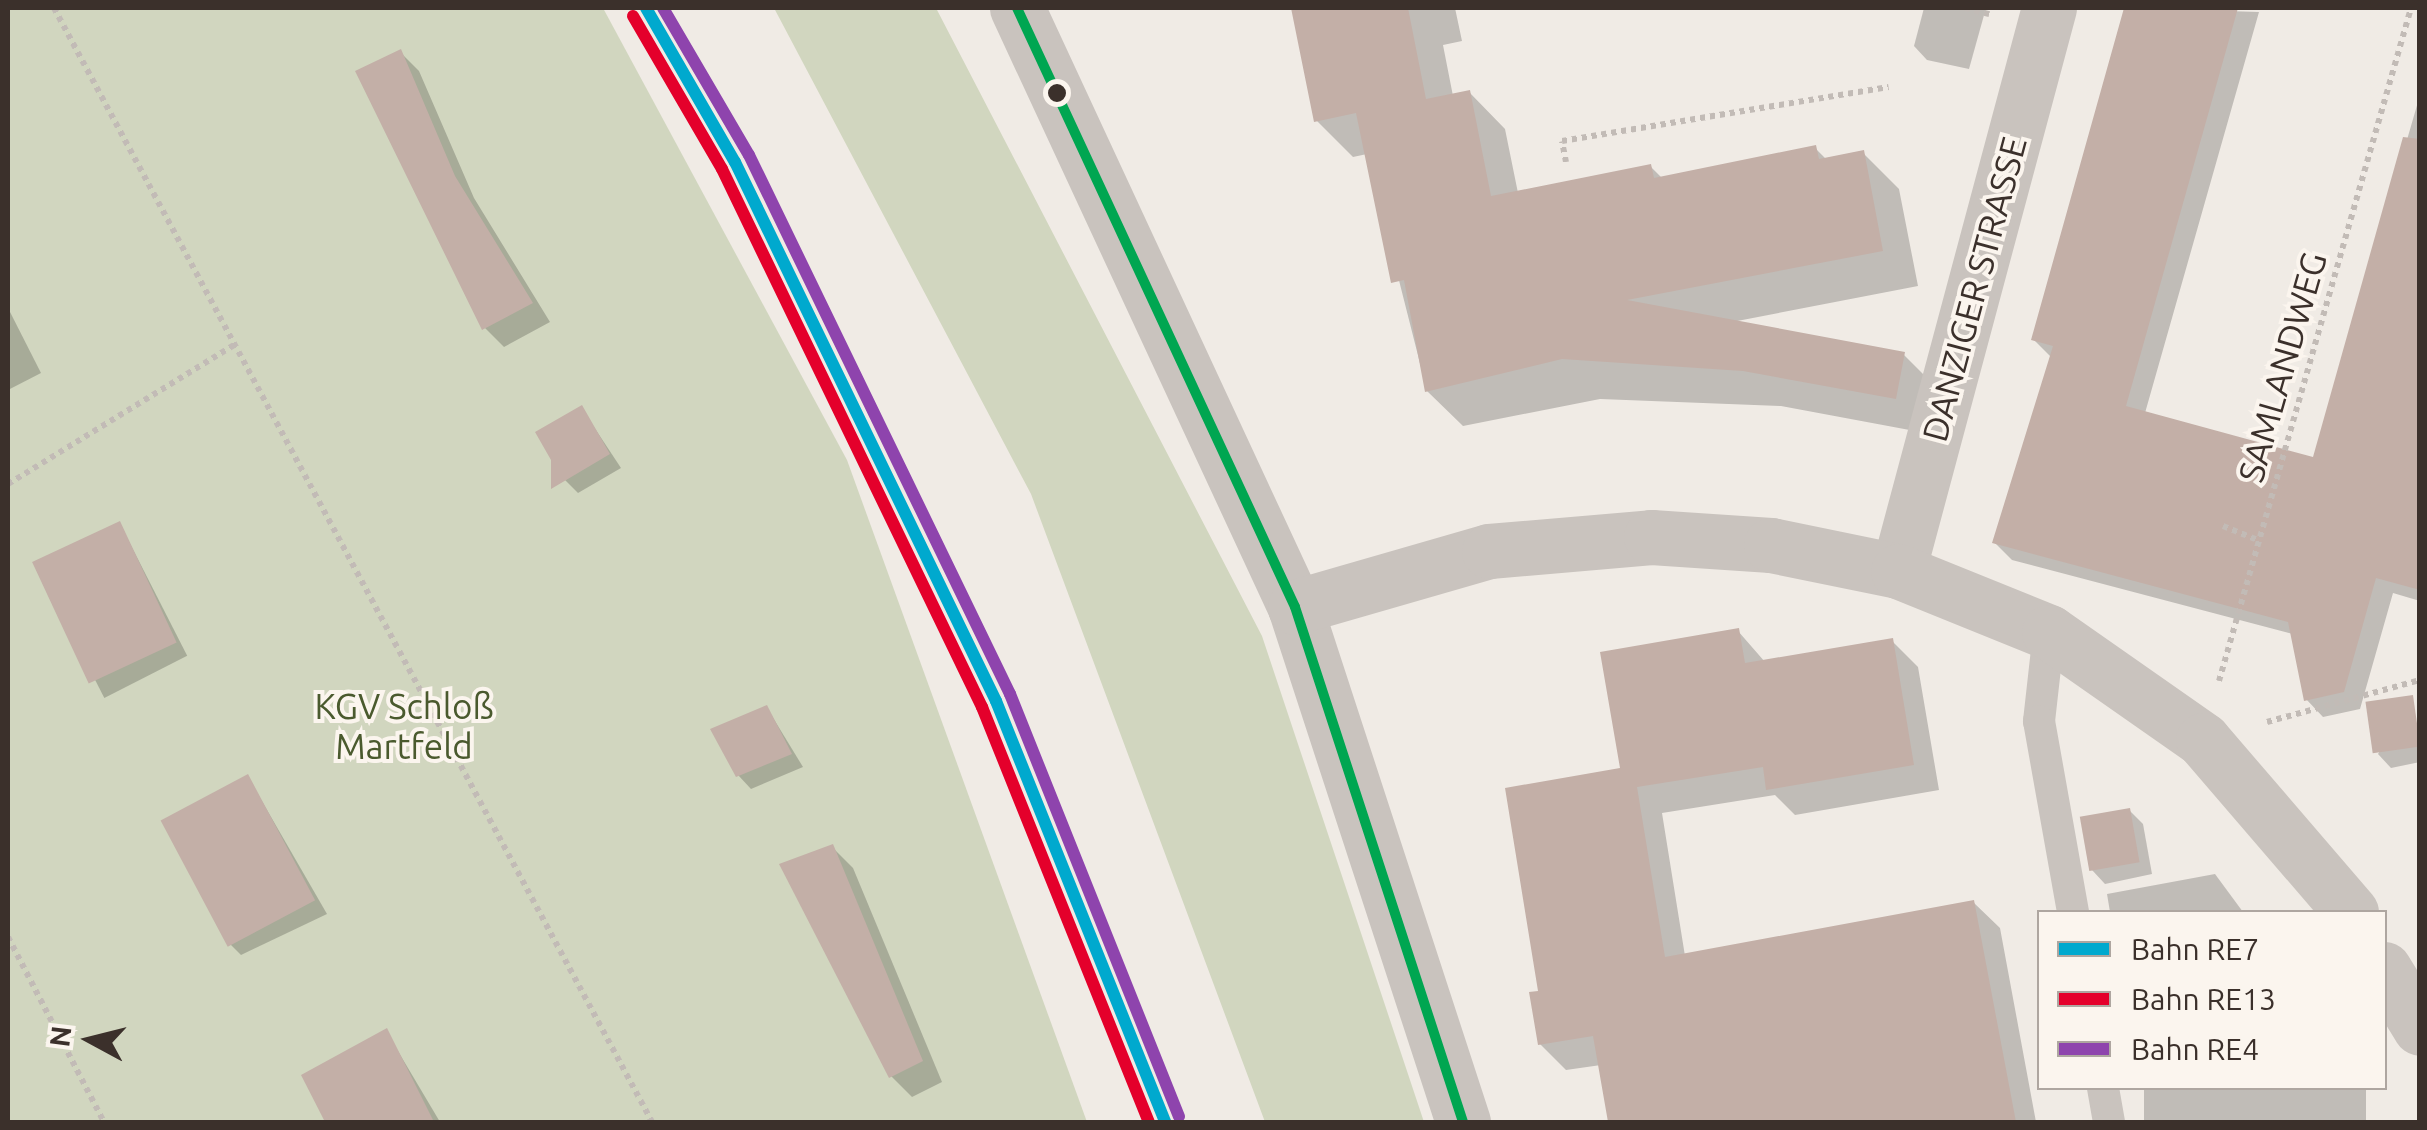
<!DOCTYPE html>
<html>
<head>
<meta charset="utf-8">
<style>
	body { margin:0 }
	#map { position:relative; width:2427px; height:1130px; overflow:hidden; background:#f0ebe5; font-family:Ubuntu,sans-serif }
	div>[style] { position:absolute }
	.green>* { inset:0; background:#d1d6bf }
	.shadow>* { inset:0; background:#0003; transform-origin:0 0 }
	.building>* { inset:0; background:#c3afa7; transform-origin:0 0 }
	.path>* { height:6px; margin-top:-3px; transform-origin:0; background:repeating-linear-gradient(90deg,#c2bbb6 0 5px,transparent 0 10px) }
	.lane>* { height:32px; margin:-16px; padding:0 16px; transform-origin:16px; border-radius:16px; background:#c9c3be }
	.street>* { height:55px; margin:-27.5px; padding:0 27.5px; transform-origin:27.5px; border-radius:27.5px; background:#c9c3be }
	.bus-1>* { height:10px; margin:-5px; padding:0 5px; transform-origin:5px; border-radius:5px; background:#00a651 }
	.rail-1>* { height:12px; margin:-6px; padding:0 6px; transform-origin:6px; border-radius:6px; background:#00a9ce }
	.rail-2>* { height:12px; margin:-6px; padding:0 6px; transform-origin:6px; border-radius:6px; background:#e4002b }
	.rail-3>* { height:12px; margin:-6px; padding:0 6px; transform-origin:6px; border-radius:6px; background:#8e44ad }
	.dots>* { width:28px; height:28px; translate:-50% -50%; box-sizing:border-box; border:5px solid #fbf5ee; border-radius:50% }
	span { translate:-50% -50%; white-space:nowrap; text-align:center; line-height:1.15; -webkit-text-stroke:8px #fbf5ee; paint-order:stroke }
	.street-label { font-size:35px; color:#3b302b }
	.park-label { font-size:35px; color:#4a5a2e }
	.frame { position:absolute; inset:0; border:10px solid #3b302b; pointer-events:none }
	.legend { position:absolute; left:2037px; top:910px; width:350px; height:180px; box-sizing:border-box; background:#fbf5ee; border:2px solid #aea6a0; margin:0; padding:12px 18px; list-style:none; font-size:30px; color:#3b302b }
	.legend li { display:flex; align-items:center; gap:20px; height:50px }
	.legend b { width:50px; border:2px solid #aea6a0 }
	.north { position:absolute; left:40px; top:990px; width:100px; height:100px; -webkit-text-stroke:8px #fbf5ee; paint-order:stroke; rotate:277deg; font-size:28px; font-weight:700; line-height:40px; text-align:center; color:#3b302b }
	.north::after { content:''; display:block; margin:auto; width:35px; height:45px; background:#3b302b; clip-path:polygon(50% 0,100% 100%,50% 72%,0 100%) }
</style>
</head>
<body>
<div id="map">
	<div class="green">
		<i style="clip-path:polygon(8px 8px,603px 8px,847px 460px,1087px 1122px,8px 1122px)"></i>
		<i style="clip-path:polygon(774px 8px,936px 8px,1262px 636px,1424px 1122px,1265px 1122px,1031px 494px)"></i>
	</div>
	<div class="shadow">
		<i style="clip-path:polygon(1293px 8px,1455px 8px,1462px 41px,1443px 45px,1453px 96px,1470px 93px,1505px 129px,1518px 193px,1650px 166px,1663px 179px,1815px 148px,1827px 160px,1863px 153px,1899px 189px,1918px 286px,1732px 322px,1903px 354px,1939px 390px,1931px 434px,1781px 406px,1600px 399px,1463px 426px,1427px 391px,1367px 154px,1353px 157px,1317px 121px)"></i>
		<i style="clip-path:polygon(1924px 8px,1986px 8px,1969px 69px,1927px 60px,1914px 46px)"></i>
		<i style="clip-path:polygon(2127px 8px,2259px 12px,2145px 413px,2314px 460px,2420px 95px,2420px 601px,2393px 593px,2360px 709px,2323px 717px,2306px 699px,2293px 634px,2012px 560px,1995px 543px,2051px 357px,2033px 339px)"></i>
		<i style="clip-path:polygon(400px 52px,419px 71px,474px 198px,550px 322px,504px 347px,485px 328px)"></i>
		<i style="clip-path:polygon(8px 308px,41px 373px,8px 390px)"></i>
		<i style="clip-path:polygon(582px 409px,621px 468px,578px 493px,565px 480px)"></i>
		<i style="left:120px;top:524px;width:148px;height:93px;rotate:63deg"></i>
		<i style="clip-path:polygon(1738px 631px,1765px 662px,1892px 641px,1918px 667px,1939px 790px,1795px 815px,1775px 795px,1662px 813px,1685px 956px,1973px 902px,2000px 928px,2036px 1122px,1611px 1122px,1601px 1065px,1566px 1070px,1540px 1044px,1541px 993px,1623px 770px)"></i>
		<i style="clip-path:polygon(2412px 698px,2420px 762px,2391px 768px,2378px 754px)"></i>
		<i style="clip-path:polygon(767px 708px,803px 767px,751px 789px,738px 775px)"></i>
		<i style="clip-path:polygon(248px 777px,327px 914px,241px 955px,228px 942px)"></i>
		<i style="clip-path:polygon(2130px 811px,2143px 824px,2152px 874px,2105px 884px,2092px 870px)"></i>
		<i style="clip-path:polygon(832px 847px,853px 868px,942px 1082px,912px 1097px,891px 1076px)"></i>
		<i style="clip-path:polygon(2215px 874px,2243px 912px,2110px 912px,2107px 894px)"></i>
		<i style="clip-path:polygon(386px 1031px,440px 1122px,327px 1122px,304px 1076px)"></i>
		<i style="left:2144px;top:1088px;width:222px;height:35px"></i>
	</div>
	<div class="building">
		<i style="clip-path:polygon(1291px 8px,1408px 8px,1426px 99px,1470px 90px,1491px 196px,1651px 164px,1654px 178px,1816px 145px,1819px 159px,1864px 150px,1883px 251px,1627px 300px,1905px 352px,1896px 399px,1743px 371px,1562px 359px,1425px 392px,1404px 280px,1391px 283px,1356px 113px,1314px 122px)"></i>
		<i style="clip-path:polygon(2124px 8px,2238px 8px,2126px 406px,2313px 457px,2403px 137px,2420px 139px,2420px 590px,2376px 578px,2344px 692px,2304px 701px,2288px 622px,1992px 543px,2053px 346px,2031px 340px)"></i>
		<i style="clip-path:polygon(401px 49px,455px 176px,533px 303px,482px 330px,355px 71px)"></i>
		<i style="clip-path:polygon(582px 405px,610px 454px,551px 489px,551px 460px,535px 432px)"></i>
		<i style="left:120px;top:521px;width:134px;height:97px;rotate:65deg"></i>
		<i style="clip-path:polygon(1739px 628px,1745px 663px,1893px 638px,1914px 765px,1766px 790px,1763px 767px,1637px 787px,1665px 957px,1974px 900px,2016px 1122px,1608px 1122px,1593px 1036px,1538px 1045px,1529px 992px,1538px 991px,1505px 788px,1620px 768px,1600px 652px)"></i>
		<i style="left:2413px;top:695px;width:52px;height:48px;rotate:82deg"></i>
		<i style="clip-path:polygon(767px 705px,792px 754px,736px 777px,710px 729px)"></i>
		<i style="left:248px;top:774px;width:143px;height:99px;rotate:62deg"></i>
		<i style="left:2130px;top:808px;width:55px;height:51px;rotate:80deg"></i>
		<i style="clip-path:polygon(833px 844px,923px 1061px,889px 1078px,779px 864px)"></i>
		<i style="clip-path:polygon(387px 1028px,434px 1122px,325px 1122px,301px 1075px)"></i>
	</div>
	<div class="path">
		<i style="left:54px;top:8px;width:1264px;rotate:61.77deg"></i>
		<i style="left:1965px;top:8px;width:25px;rotate:14deg"></i>
		<i style="left:1566px;top:162px;width:21px;rotate:-101deg"></i>
		<i style="left:1562px;top:141px;width:331px;rotate:-9.4deg"></i>
		<i style="left:8px;top:484px;width:268px;rotate:-31.6deg"></i>
		<i style="left:2223px;top:526px;width:38px;rotate:22deg"></i>
		<i style="left:2219px;top:681px;width:700px;rotate:-74.08deg"></i>
		<i style="left:2267px;top:722px;width:159px;rotate:-15.4deg"></i>
		<i style="left:8px;top:937px;width:208px;rotate:62.6deg"></i>
	</div>
	<div class="lane">
		<i style="left:2049px;top:632px;width:90px;rotate:96.4deg"></i>
		<i style="left:2039px;top:721px;width:194px;rotate:79.9deg"></i>
		<i style="left:2103px;top:1088px;width:35px;rotate:80deg"></i>
	</div>
	<div class="street">
		<i style="left:1017px;top:8px;width:660px;rotate:65.1deg"></i>
		<i style="left:1295px;top:607px;width:542px;rotate:71.93deg"></i>
		<i style="left:1898px;top:571px;width:583px;rotate:-74.99deg"></i>
		<i style="left:1295px;top:607px;width:202px;rotate:-16.1deg"></i>
		<i style="left:1489px;top:551px;width:163px;rotate:-4.9deg"></i>
		<i style="left:1651px;top:537px;width:120px;rotate:3.8deg"></i>
		<i style="left:1771px;top:545px;width:130px;rotate:11.6deg"></i>
		<i style="left:1898px;top:571px;width:163px;rotate:22deg"></i>
		<i style="left:2049px;top:632px;width:188px;rotate:35deg"></i>
		<i style="left:2203px;top:740px;width:227px;rotate:49.3deg"></i>
		<i style="left:2384px;top:969px;width:69px;rotate:58.6deg"></i>
	</div>
	<div class="bus-1">
		<i style="left:1017px;top:8px;width:660px;rotate:65.1deg"></i>
		<i style="left:1295px;top:607px;width:542px;rotate:71.93deg"></i>
	</div>
	<div class="rail-1">
		<i style="left:646px;top:8px;width:178px;rotate:60deg"></i>
		<i style="left:735px;top:162px;width:599px;rotate:64.16deg"></i>
		<i style="left:996px;top:701px;width:454px;rotate:68.1deg"></i>
	</div>
	<div class="rail-2">
		<i style="left:633px;top:16px;width:177px;rotate:59.8deg"></i>
		<i style="left:722px;top:169px;width:598px;rotate:64.21deg"></i>
		<i style="left:982px;top:707px;width:447px;rotate:68.1deg"></i>
	</div>
	<div class="rail-3">
		<i style="left:663px;top:8px;width:170px;rotate:59.7deg"></i>
		<i style="left:749px;top:155px;width:599px;rotate:64.16deg"></i>
		<i style="left:1010px;top:694px;width:455px;rotate:68.2deg"></i>
	</div>
	<div class="dots">
		<i style="left:1057px;top:93px;background:#3b302b"></i>
	</div>
	<div class="street-label">
		<span style="left:1974px;top:289px;rotate:-75deg">DANZIGER STRASSE</span>
		<span style="left:2282px;top:367px;rotate:-74deg">SAMLANDWEG</span>
	</div>
	<div class="park-label">
		<span style="left:404px;top:726px">KGV Schloß<br>Martfeld</span>
	</div>
	<div class="frame"></div>
	<ul class="legend">
	<li><b style="height:12px;background:#00a9ce"></b>Bahn RE7</li>
	<li><b style="height:12px;background:#e4002b"></b>Bahn RE13</li>
	<li><b style="height:12px;background:#8e44ad"></b>Bahn RE4</li>
	</ul>
	<div class="north">N</div>
</div>
</body>
</html>
